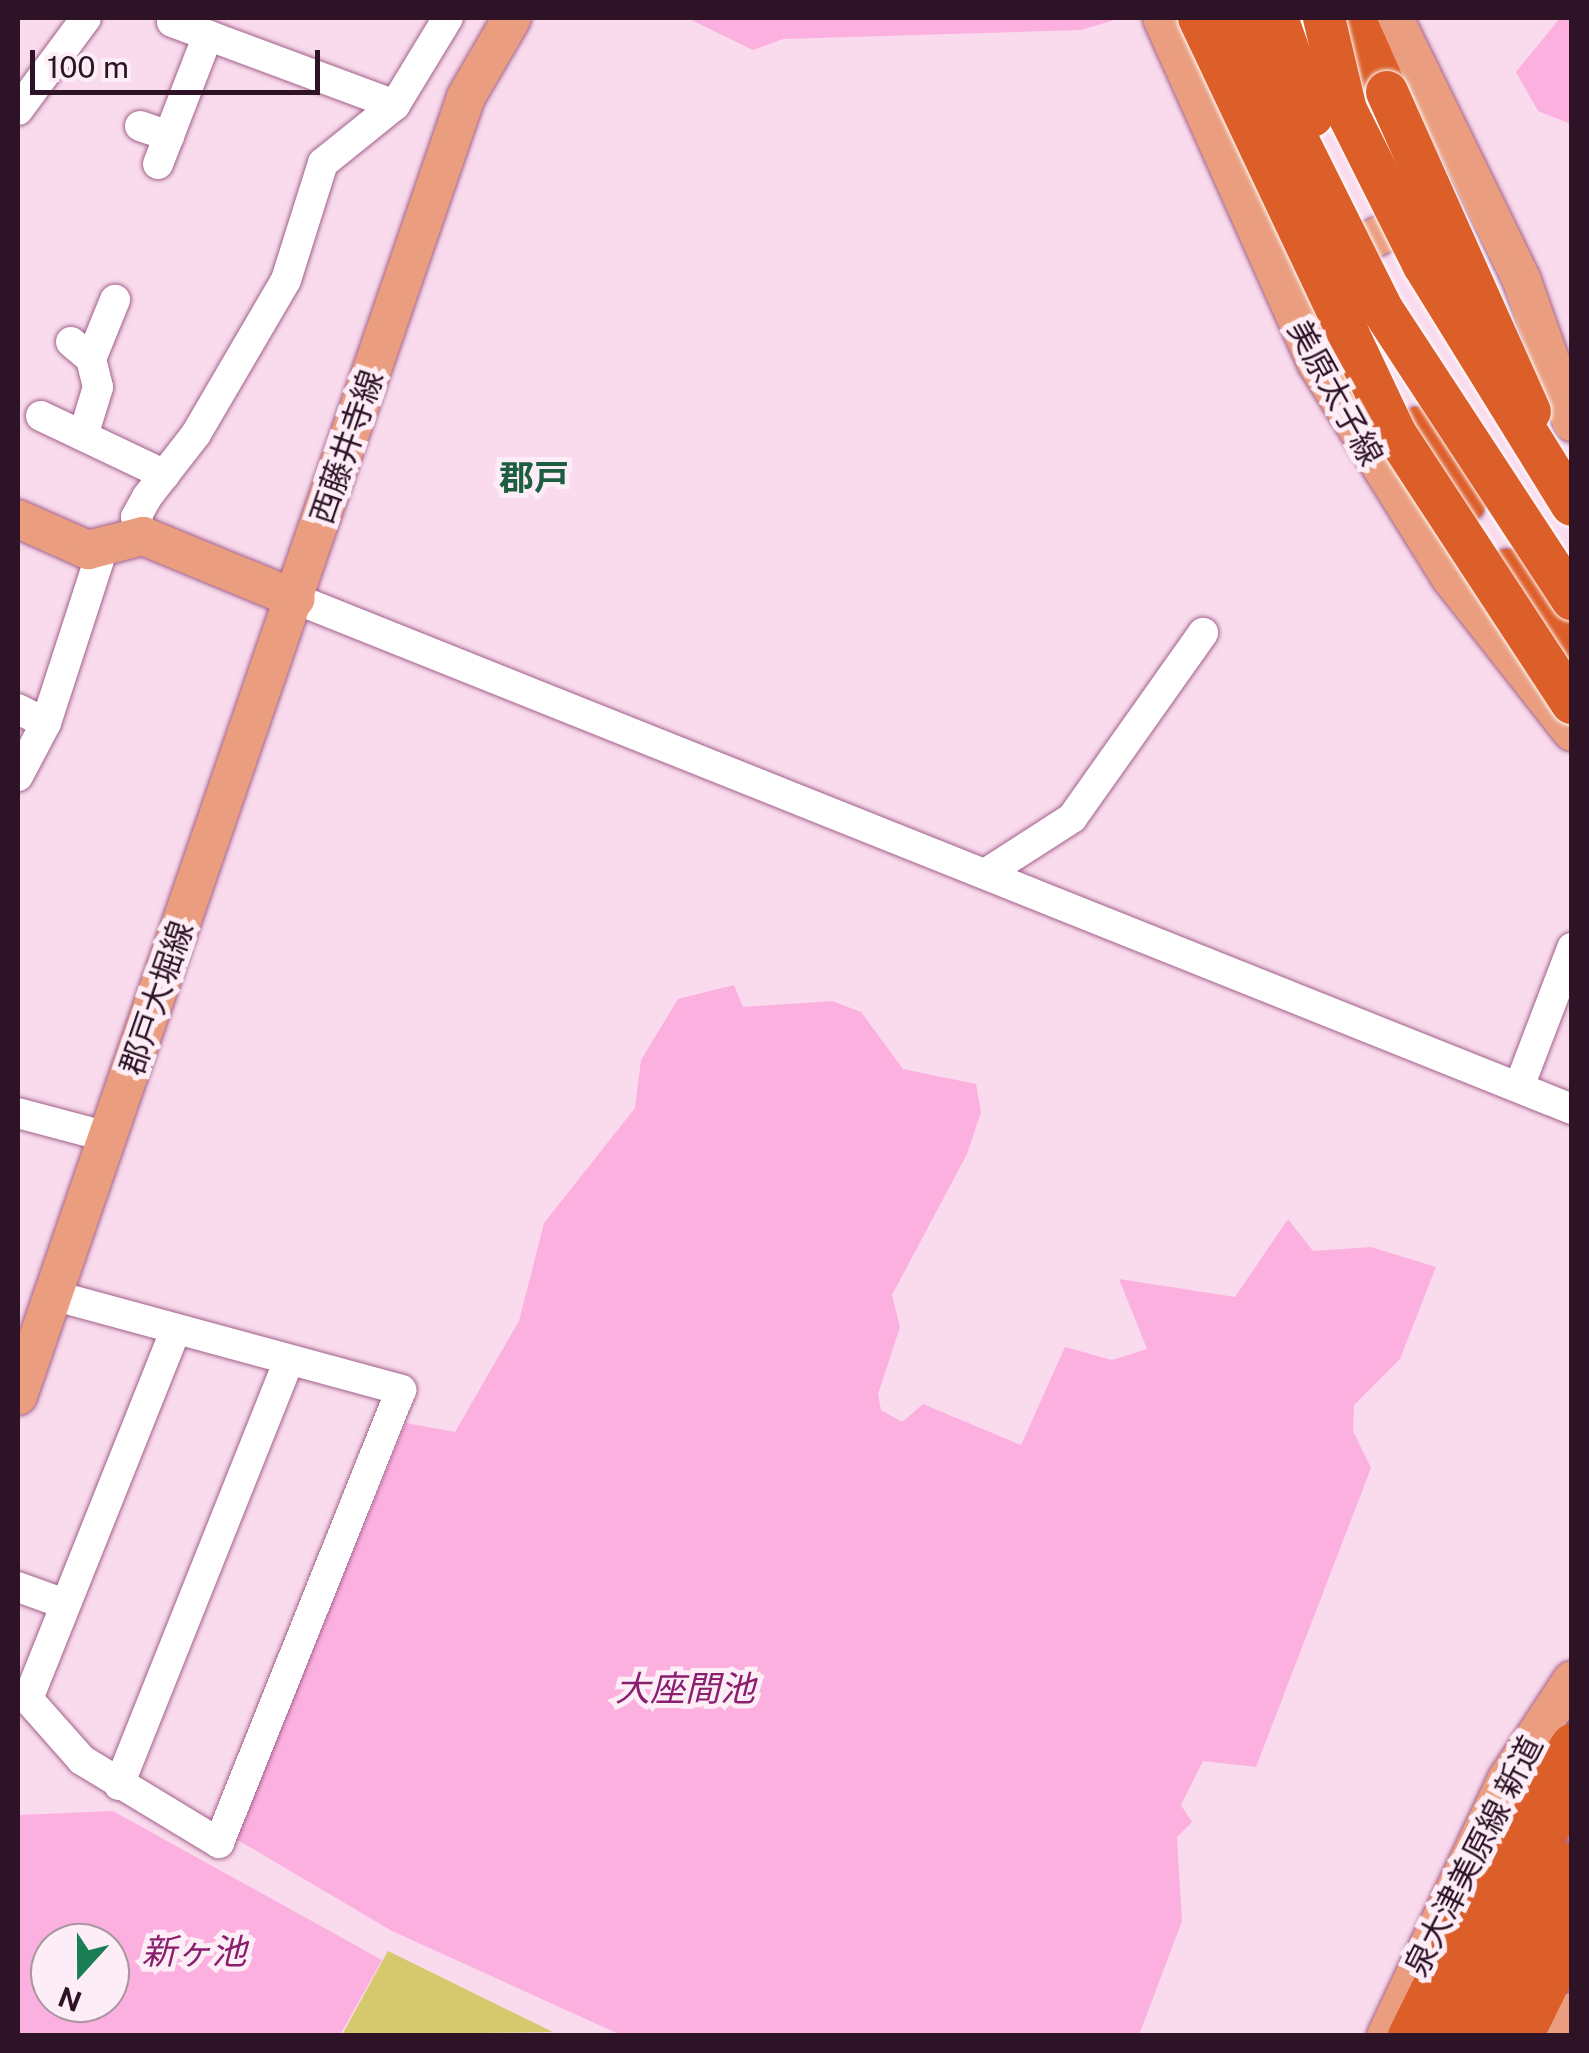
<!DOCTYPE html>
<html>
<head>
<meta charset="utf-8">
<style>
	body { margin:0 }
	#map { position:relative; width:1589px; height:2053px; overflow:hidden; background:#f9dbed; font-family:"Public Sans","Noto Sans JP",sans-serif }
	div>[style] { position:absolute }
	.green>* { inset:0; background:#d6c96d }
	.water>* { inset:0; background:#fcb0e0 }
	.roads { filter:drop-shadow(0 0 2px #a2608b) drop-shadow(0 0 2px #a2608b) }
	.minor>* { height:30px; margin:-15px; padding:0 15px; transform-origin:15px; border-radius:15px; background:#fff }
	.major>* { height:38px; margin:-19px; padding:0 19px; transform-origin:19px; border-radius:19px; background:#ea9e7f }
	.highway>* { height:42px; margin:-21px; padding:0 21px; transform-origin:21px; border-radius:21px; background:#dc5e29 }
	.bridges { filter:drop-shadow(0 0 2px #fff) drop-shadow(0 0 2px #fff) }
	.highway-bridge>* { height:42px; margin:-21px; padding:0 21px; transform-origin:21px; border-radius:21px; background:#dc5e29 }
	span { translate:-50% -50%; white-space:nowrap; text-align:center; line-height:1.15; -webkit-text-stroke:10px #fdedf6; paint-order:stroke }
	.street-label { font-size:32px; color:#2d1325 }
	.neighbourhood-label { font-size:35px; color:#1d5d41; font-weight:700 }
	.water-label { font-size:35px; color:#8a1f6e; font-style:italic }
	.frame { position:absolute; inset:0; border:20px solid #2d1325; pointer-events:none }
	.north { position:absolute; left:30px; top:1923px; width:100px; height:100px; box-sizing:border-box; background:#fdedf6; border:2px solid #aa96a2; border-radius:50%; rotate:201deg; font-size:28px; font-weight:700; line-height:40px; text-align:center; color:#2d1325 }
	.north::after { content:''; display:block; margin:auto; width:35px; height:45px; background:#197d55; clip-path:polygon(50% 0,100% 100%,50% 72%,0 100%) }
	.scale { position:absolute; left:30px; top:50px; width:290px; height:45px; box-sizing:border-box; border:5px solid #2d1325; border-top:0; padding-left:12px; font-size:30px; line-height:35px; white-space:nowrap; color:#2d1325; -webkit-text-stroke:8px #fdedf6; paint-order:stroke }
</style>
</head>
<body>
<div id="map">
	<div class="green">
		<i style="clip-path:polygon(388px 1951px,553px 2032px,342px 2035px)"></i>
	</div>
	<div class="water">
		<i style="clip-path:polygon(687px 18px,1121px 18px,1081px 30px,783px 39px,753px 50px)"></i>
		<i style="clip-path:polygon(1560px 18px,1571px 18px,1571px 124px,1538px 111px,1516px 72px)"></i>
		<i style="clip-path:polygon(734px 985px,743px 1007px,832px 1001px,861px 1012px,903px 1069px,976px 1084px,981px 1112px,967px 1154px,892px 1295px,900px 1327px,878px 1394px,881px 1410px,902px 1422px,923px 1404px,1021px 1445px,1065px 1347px,1112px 1360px,1147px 1349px,1119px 1279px,1235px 1297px,1288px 1219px,1313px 1251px,1371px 1247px,1436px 1267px,1400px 1359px,1354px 1405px,1353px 1431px,1371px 1468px,1256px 1767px,1203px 1761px,1181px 1805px,1192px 1822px,1177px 1837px,1182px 1921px,1139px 2035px,621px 2035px,392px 1931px,236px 1839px,406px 1423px,455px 1432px,519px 1321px,544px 1223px,635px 1108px,641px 1060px,678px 999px)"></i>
		<i style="clip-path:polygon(evenodd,113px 1811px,382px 1960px,340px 2035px,18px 2035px,18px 1815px,113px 1811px,50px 1943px,110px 1943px,110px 2003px,50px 2003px,50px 1943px)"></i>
	</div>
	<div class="roads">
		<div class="minor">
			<i style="left:172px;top:22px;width:238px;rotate:20.4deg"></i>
			<i style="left:18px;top:110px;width:114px;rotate:-53.5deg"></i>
			<i style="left:140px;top:126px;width:31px;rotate:19deg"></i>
			<i style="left:158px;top:164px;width:138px;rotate:-68.8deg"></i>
			<i style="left:71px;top:342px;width:26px;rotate:40deg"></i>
			<i style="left:91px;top:359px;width:29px;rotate:76deg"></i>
			<i style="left:98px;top:387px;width:51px;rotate:107deg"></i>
			<i style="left:91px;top:359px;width:64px;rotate:-67.9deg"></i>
			<i style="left:41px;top:416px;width:137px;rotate:25.4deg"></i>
			<i style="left:143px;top:536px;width:20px;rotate:-110deg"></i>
			<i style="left:136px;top:517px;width:23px;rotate:-61deg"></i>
			<i style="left:147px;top:497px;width:80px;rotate:-52.1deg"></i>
			<i style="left:196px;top:434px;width:178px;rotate:-59.7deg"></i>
			<i style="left:286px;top:280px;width:123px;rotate:-72.5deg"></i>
			<i style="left:323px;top:163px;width:92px;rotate:-38.9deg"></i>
			<i style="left:395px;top:105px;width:102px;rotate:-58.7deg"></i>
			<i style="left:296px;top:599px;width:1374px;rotate:21.79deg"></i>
			<i style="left:18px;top:709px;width:31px;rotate:27deg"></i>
			<i style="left:46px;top:723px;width:60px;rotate:117.8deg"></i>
			<i style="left:46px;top:723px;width:181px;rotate:-72deg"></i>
			<i style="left:988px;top:872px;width:100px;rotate:-32.7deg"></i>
			<i style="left:1072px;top:818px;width:227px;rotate:-54.7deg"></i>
			<i style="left:1519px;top:1087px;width:149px;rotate:-69.1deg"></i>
			<i style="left:18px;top:1113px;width:93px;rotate:14.9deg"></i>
			<i style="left:52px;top:1295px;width:362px;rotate:15.2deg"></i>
			<i style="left:401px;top:1390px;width:488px;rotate:111.9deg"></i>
			<i style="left:219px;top:1843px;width:160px;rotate:-148.8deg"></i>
			<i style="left:82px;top:1760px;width:81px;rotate:-131.5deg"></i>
			<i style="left:28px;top:1699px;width:396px;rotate:-68.2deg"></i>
			<i style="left:18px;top:1587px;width:50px;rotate:19.9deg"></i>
			<i style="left:119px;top:1785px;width:458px;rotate:-68.2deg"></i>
		</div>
		<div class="major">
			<i style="left:1162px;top:18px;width:379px;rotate:65.9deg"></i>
			<i style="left:1317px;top:364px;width:251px;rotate:58deg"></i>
			<i style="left:1450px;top:577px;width:197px;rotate:51.8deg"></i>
			<i style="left:1394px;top:18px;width:292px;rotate:64deg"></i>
			<i style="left:1522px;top:281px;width:150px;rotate:70.5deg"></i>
			<i style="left:1327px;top:262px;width:115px;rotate:-26.8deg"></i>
			<i style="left:18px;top:519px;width:77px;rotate:23.9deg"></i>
			<i style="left:88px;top:550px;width:57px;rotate:-14.3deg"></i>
			<i style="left:143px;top:536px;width:165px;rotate:22.4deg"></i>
			<i style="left:18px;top:1396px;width:1374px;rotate:-70.97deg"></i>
			<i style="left:466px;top:97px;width:91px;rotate:-59.8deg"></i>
			<i style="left:1386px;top:2036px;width:284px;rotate:-64.8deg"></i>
			<i style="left:1507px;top:1779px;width:118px;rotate:-56.7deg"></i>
			<i style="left:1560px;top:2036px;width:27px;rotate:-63deg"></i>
		</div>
		<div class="highway">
			<i style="left:1354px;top:18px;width:81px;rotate:66deg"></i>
			<i style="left:1418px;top:428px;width:88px;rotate:58.5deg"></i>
			<i style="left:1508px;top:570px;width:110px;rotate:54.6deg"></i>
			<i style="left:1409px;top:2036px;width:199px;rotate:-63.7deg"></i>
			<i style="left:1497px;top:1858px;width:136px;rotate:-56.4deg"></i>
			<i style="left:1444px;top:2036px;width:255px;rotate:-63.2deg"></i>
			<i style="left:1486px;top:2036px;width:193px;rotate:-63.6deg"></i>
			<i style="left:1522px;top:2036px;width:113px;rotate:-63.7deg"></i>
		</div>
	</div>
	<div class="bridges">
		<div class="highway-bridge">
			<i style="left:1199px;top:18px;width:459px;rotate:64.7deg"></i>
			<i style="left:1395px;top:433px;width:323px;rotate:56.8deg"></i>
			<i style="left:1237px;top:18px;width:325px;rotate:63.5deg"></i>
			<i style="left:1382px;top:309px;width:347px;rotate:56.8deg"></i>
			<i style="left:1277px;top:18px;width:104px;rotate:70.3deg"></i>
			<i style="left:1324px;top:18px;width:95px;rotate:76.6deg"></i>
			<i style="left:1346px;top:110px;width:172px;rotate:63.4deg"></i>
			<i style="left:1423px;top:264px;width:283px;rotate:58.3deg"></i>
			<i style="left:1387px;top:92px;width:350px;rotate:65.9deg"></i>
		</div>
	</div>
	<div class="street-label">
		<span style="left:1335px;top:393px;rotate:61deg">美原太子線</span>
		<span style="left:347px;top:447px;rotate:-71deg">西藤井寺線</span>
		<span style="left:157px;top:998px;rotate:-71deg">郡戸大堀線</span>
		<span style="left:1474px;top:1856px;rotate:-63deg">泉大津美原線 新道</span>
	</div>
	<div class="neighbourhood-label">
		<span style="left:534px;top:478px">郡戸</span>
	</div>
	<div class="water-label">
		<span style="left:685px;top:1689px">大座間池</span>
		<span style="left:194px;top:1952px">新ヶ池</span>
	</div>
	<div class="frame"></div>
	<div class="north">N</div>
	<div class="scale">100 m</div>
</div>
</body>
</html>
